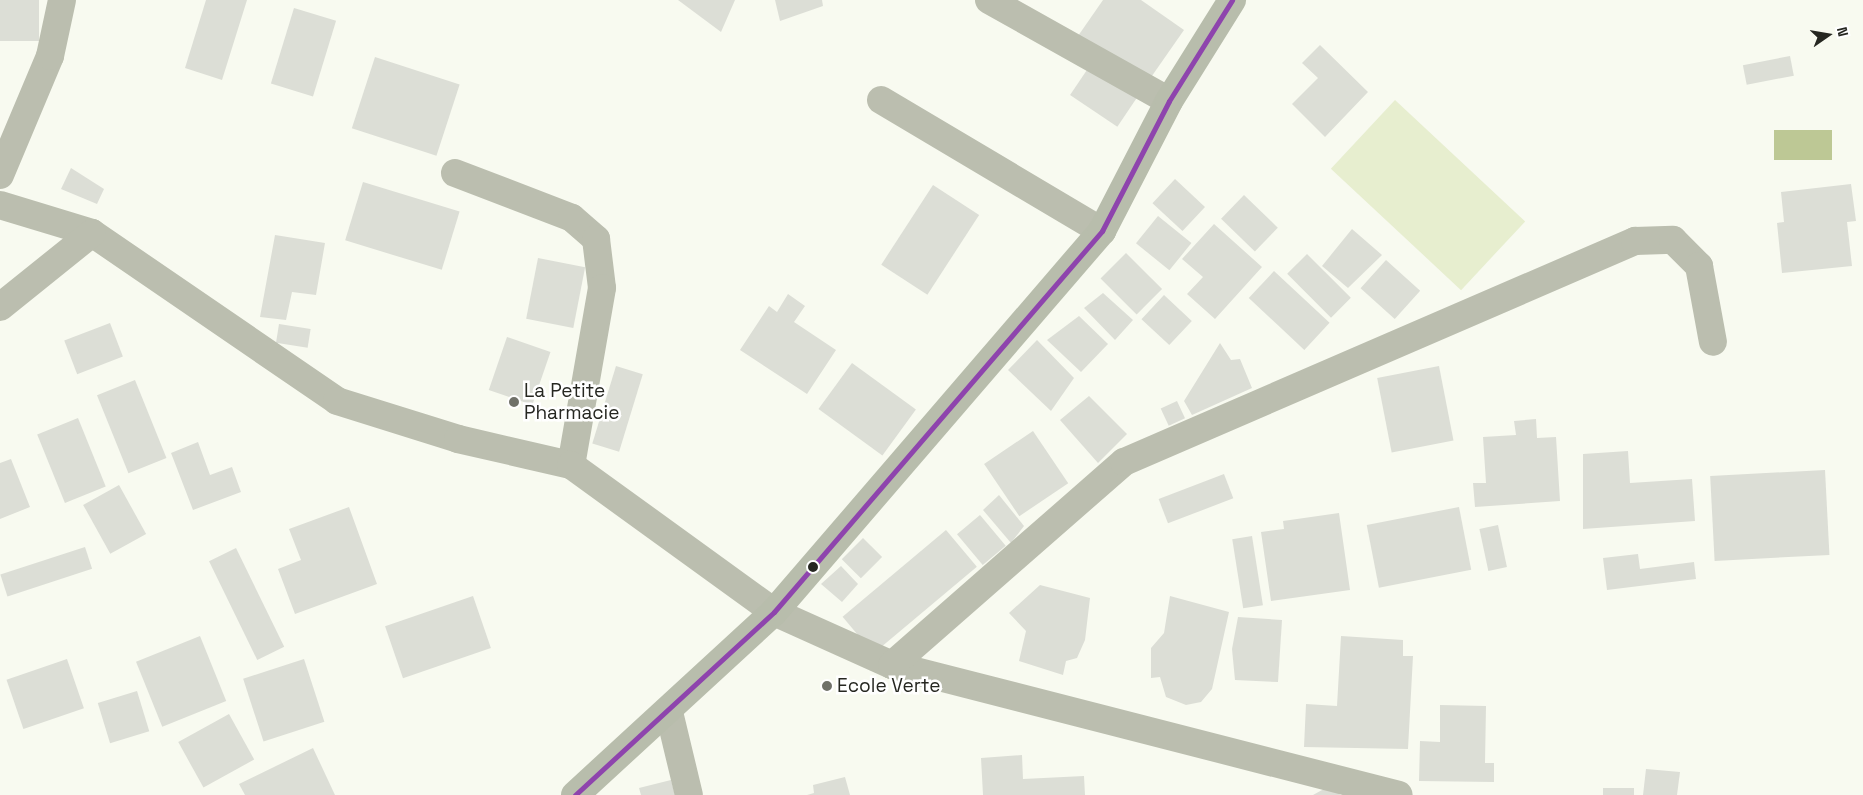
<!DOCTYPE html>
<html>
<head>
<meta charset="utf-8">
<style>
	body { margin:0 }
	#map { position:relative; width:1863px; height:795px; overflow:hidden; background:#f8faf0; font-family:"Space Grotesk",sans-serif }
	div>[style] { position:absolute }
	.green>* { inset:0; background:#e7eecf; transform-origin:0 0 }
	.water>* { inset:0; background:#bdc895; transform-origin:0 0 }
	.building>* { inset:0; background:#dcded6; transform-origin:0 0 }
	.street>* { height:28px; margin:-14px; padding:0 14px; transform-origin:14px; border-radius:14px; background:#bbbeaf }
	.secondary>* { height:28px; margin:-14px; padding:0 14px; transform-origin:14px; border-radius:14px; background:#b8bdac }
	.bus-1>* { height:5px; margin:-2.5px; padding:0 2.5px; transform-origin:2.5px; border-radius:2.5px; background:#8e44ad }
	.dots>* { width:14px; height:14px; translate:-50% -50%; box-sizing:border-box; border:2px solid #fff; border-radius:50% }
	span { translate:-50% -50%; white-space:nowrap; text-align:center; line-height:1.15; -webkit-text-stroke:5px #fff; paint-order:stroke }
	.poi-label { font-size:19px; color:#262721 }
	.left { translate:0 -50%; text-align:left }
	.north { position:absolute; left:1803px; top:10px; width:50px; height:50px; -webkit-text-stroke:4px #fff; paint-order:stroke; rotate:77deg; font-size:14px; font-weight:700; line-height:20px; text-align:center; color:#262721 }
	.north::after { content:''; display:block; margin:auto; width:18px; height:22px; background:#262721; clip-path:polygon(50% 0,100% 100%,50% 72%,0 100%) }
</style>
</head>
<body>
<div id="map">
	<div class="green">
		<i style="left:1395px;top:100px;width:178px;height:94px;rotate:43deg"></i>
	</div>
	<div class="water">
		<i style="left:1832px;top:130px;width:30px;height:58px;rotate:90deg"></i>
	</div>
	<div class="building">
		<i style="left:0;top:0;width:39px;height:41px"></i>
		<i style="clip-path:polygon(206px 0,247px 0,222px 80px,185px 68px)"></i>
		<i style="clip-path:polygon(678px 0,735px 0,721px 32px)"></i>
		<i style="clip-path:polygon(775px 0,822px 0,823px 6px,780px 21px)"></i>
		<i style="clip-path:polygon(1103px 0,1141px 0,1184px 30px,1147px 83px,1078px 36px)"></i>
		<i style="left:294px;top:8px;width:44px;height:79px;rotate:17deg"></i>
		<i style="clip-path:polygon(1320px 45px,1368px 92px,1325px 137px,1292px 104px,1318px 78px,1302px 63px)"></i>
		<i style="left:1790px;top:56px;width:20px;height:48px;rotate:79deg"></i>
		<i style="left:375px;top:57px;width:89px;height:75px;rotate:18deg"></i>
		<i style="left:1093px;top:61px;width:57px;height:41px;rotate:34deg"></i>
		<i style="clip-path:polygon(71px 168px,104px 189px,97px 204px,61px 189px)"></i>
		<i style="left:1175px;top:179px;width:41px;height:33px;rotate:43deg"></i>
		<i style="left:363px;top:182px;width:101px;height:61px;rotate:17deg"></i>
		<i style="clip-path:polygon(1851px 184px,1856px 221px,1847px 222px,1852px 266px,1782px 273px,1777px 223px,1784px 222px,1781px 192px)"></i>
		<i style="left:933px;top:185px;width:55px;height:95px;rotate:33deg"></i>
		<i style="left:1244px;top:195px;width:47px;height:33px;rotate:44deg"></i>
		<i style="left:1158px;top:216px;width:43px;height:35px;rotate:39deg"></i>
		<i style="clip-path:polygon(1214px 224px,1262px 267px,1215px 319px,1187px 294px,1203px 277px,1182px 259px)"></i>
		<i style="clip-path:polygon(1352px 229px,1382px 255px,1348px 288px,1322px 266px)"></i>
		<i style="clip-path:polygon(275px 235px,325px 243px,316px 295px,292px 292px,286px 320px,260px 317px)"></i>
		<i style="left:1126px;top:253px;width:51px;height:36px;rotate:45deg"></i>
		<i style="left:1307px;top:254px;width:62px;height:28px;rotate:45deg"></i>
		<i style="left:538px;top:258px;width:48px;height:62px;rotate:11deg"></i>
		<i style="left:1386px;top:260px;width:46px;height:38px;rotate:42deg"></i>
		<i style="left:1274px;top:271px;width:76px;height:37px;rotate:43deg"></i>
		<i style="clip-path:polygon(1103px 293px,1133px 320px,1115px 340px,1084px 308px)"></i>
		<i style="clip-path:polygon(788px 294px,805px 306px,794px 322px,836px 350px,807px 394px,740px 350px,769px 306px,777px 312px)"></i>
		<i style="left:1164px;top:295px;width:38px;height:33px;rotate:43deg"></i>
		<i style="clip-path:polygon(1079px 316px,1108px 344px,1081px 372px,1047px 340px)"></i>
		<i style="left:110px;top:323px;width:36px;height:49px;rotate:69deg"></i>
		<i style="left:279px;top:324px;width:32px;height:19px;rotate:9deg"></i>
		<i style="left:507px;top:337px;width:46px;height:56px;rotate:19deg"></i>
		<i style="clip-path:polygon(1037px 340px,1074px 378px,1051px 411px,1008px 370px)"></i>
		<i style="clip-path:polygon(1220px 343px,1231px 360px,1240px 359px,1252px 388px,1192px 415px,1184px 401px)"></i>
		<i style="left:852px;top:363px;width:79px;height:57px;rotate:36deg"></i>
		<i style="left:616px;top:366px;width:28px;height:81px;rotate:17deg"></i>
		<i style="left:1439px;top:366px;width:76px;height:63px;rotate:79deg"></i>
		<i style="left:135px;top:380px;width:84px;height:41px;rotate:68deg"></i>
		<i style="clip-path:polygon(1089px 396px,1127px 434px,1098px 463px,1060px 420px)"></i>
		<i style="left:1177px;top:401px;width:19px;height:18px;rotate:65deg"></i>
		<i style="left:78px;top:418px;width:74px;height:44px;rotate:68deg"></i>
		<i style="clip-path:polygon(1536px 419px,1537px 438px,1556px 437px,1560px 501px,1475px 507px,1473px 483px,1486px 483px,1483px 437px,1516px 435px,1514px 421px)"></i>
		<i style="left:1033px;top:431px;width:63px;height:59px;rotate:56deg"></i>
		<i style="clip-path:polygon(198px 442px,210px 475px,232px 467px,241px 492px,193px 510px,171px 453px)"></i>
		<i style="clip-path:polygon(1628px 451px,1630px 483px,1692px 479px,1695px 521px,1583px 529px,1583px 454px)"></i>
		<i style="clip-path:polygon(11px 459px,30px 507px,0 519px,0 463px)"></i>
		<i style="left:1825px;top:470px;width:85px;height:115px;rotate:87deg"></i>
		<i style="left:1224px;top:474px;width:26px;height:70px;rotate:69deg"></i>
		<i style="left:119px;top:485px;width:56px;height:41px;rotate:61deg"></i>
		<i style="clip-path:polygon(999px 495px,1024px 526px,1011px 543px,983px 510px)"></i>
		<i style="clip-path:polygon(349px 507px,377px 584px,295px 614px,278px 569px,301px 560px,289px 529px)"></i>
		<i style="left:1459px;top:507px;width:64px;height:94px;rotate:79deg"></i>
		<i style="clip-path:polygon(1339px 513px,1350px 590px,1271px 601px,1261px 532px,1284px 529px,1283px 521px)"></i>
		<i style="left:980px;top:515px;width:40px;height:30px;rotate:50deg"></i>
		<i style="left:1498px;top:525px;width:43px;height:19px;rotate:78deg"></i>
		<i style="left:946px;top:530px;width:48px;height:135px;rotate:50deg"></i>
		<i style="left:1252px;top:536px;width:70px;height:20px;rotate:81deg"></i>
		<i style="left:863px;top:538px;width:27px;height:30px;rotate:45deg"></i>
		<i style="left:85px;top:547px;width:23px;height:89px;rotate:72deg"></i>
		<i style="left:236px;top:548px;width:110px;height:30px;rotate:64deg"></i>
		<i style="clip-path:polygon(1638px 554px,1640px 569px,1694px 562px,1696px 579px,1607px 590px,1603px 558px)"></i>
		<i style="clip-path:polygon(841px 566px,858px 584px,842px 602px,821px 584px)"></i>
		<i style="clip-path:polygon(1040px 585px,1090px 598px,1085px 640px,1077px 658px,1066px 661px,1063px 675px,1019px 661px,1026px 631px,1009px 613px)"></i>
		<i style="left:473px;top:596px;width:55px;height:93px;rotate:71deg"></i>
		<i style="clip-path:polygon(1170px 596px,1229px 612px,1212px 689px,1201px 702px,1186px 705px,1166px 697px,1160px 677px,1151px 678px,1151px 648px,1164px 633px)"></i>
		<i style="clip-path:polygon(1238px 617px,1282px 620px,1278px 682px,1235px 680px,1232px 649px)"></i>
		<i style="left:200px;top:636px;width:70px;height:69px;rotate:68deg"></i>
		<i style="clip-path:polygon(1341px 636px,1403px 640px,1403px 656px,1413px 656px,1408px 749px,1304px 747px,1306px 704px,1337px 706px)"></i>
		<i style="left:67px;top:659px;width:52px;height:64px;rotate:71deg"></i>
		<i style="left:304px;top:659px;width:66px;height:64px;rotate:72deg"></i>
		<i style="left:137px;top:691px;width:42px;height:41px;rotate:73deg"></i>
		<i style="clip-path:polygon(1440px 705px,1486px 706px,1485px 763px,1494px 763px,1494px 782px,1419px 781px,1420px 741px,1440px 742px)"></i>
		<i style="left:229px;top:714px;width:52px;height:58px;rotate:61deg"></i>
		<i style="clip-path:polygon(313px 748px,335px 795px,245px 795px,239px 784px)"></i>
		<i style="clip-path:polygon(1022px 755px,1023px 779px,1084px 776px,1085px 795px,983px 795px,981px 758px)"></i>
		<i style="clip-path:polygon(1646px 769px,1680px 772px,1677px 795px,1643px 795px)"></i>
		<i style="clip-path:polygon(845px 777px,850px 795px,807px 795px,814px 793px,813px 785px)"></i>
		<i style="clip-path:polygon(671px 780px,675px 795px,641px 795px,639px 788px)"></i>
		<i style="clip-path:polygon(1333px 784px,1340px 795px,1313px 795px)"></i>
		<i style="left:1603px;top:788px;width:31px;height:7px"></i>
	</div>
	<div class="street">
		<i style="left:989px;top:0;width:206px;rotate:29.3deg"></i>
		<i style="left:881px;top:100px;width:257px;rotate:30.7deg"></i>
		<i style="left:455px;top:173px;width:125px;rotate:21deg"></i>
		<i style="left:572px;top:218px;width:32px;rotate:41deg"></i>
		<i style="left:596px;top:239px;width:49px;rotate:83deg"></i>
		<i style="left:602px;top:288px;width:180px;rotate:99.9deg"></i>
		<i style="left:0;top:175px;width:129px;rotate:-67.2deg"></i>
		<i style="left:50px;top:56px;width:57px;rotate:-77.9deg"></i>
		<i style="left:0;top:205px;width:96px;rotate:16.9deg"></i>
		<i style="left:92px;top:233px;width:297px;rotate:34.4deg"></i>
		<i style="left:337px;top:401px;width:127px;rotate:17.4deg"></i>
		<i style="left:458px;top:439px;width:116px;rotate:13deg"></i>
		<i style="left:571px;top:465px;width:251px;rotate:35.9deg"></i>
		<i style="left:774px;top:612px;width:129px;rotate:24.2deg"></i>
		<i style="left:892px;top:665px;width:523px;rotate:14.38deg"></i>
		<i style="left:0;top:307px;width:118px;rotate:-38.8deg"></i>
		<i style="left:892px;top:665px;width:308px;rotate:-41.2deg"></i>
		<i style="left:1124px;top:462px;width:557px;rotate:-23.39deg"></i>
		<i style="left:1635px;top:241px;width:38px;rotate:-2deg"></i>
		<i style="left:1673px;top:240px;width:37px;rotate:45deg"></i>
		<i style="left:1699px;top:266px;width:77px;rotate:79.6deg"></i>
		<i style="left:669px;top:712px;width:85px;rotate:76.5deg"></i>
	</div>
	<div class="secondary">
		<i style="left:575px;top:795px;width:270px;rotate:-42.6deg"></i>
		<i style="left:774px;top:612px;width:503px;rotate:-49.28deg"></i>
		<i style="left:1102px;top:231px;width:146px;rotate:-62.7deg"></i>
		<i style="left:1169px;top:101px;width:119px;rotate:-58deg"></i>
	</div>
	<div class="bus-1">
		<i style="left:575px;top:795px;width:270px;rotate:-42.6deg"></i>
		<i style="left:774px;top:612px;width:503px;rotate:-49.28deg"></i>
		<i style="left:1102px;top:231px;width:146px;rotate:-62.7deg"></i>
		<i style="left:1169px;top:101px;width:119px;rotate:-58deg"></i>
	</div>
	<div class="dots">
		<i style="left:514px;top:402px;background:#707169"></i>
		<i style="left:813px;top:567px;background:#262721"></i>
		<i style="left:827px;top:686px;background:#707169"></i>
	</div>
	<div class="poi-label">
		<span class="left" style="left:524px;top:402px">La Petite<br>Pharmacie</span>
		<span class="left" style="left:837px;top:686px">Ecole Verte</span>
	</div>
	<div class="north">N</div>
</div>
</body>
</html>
